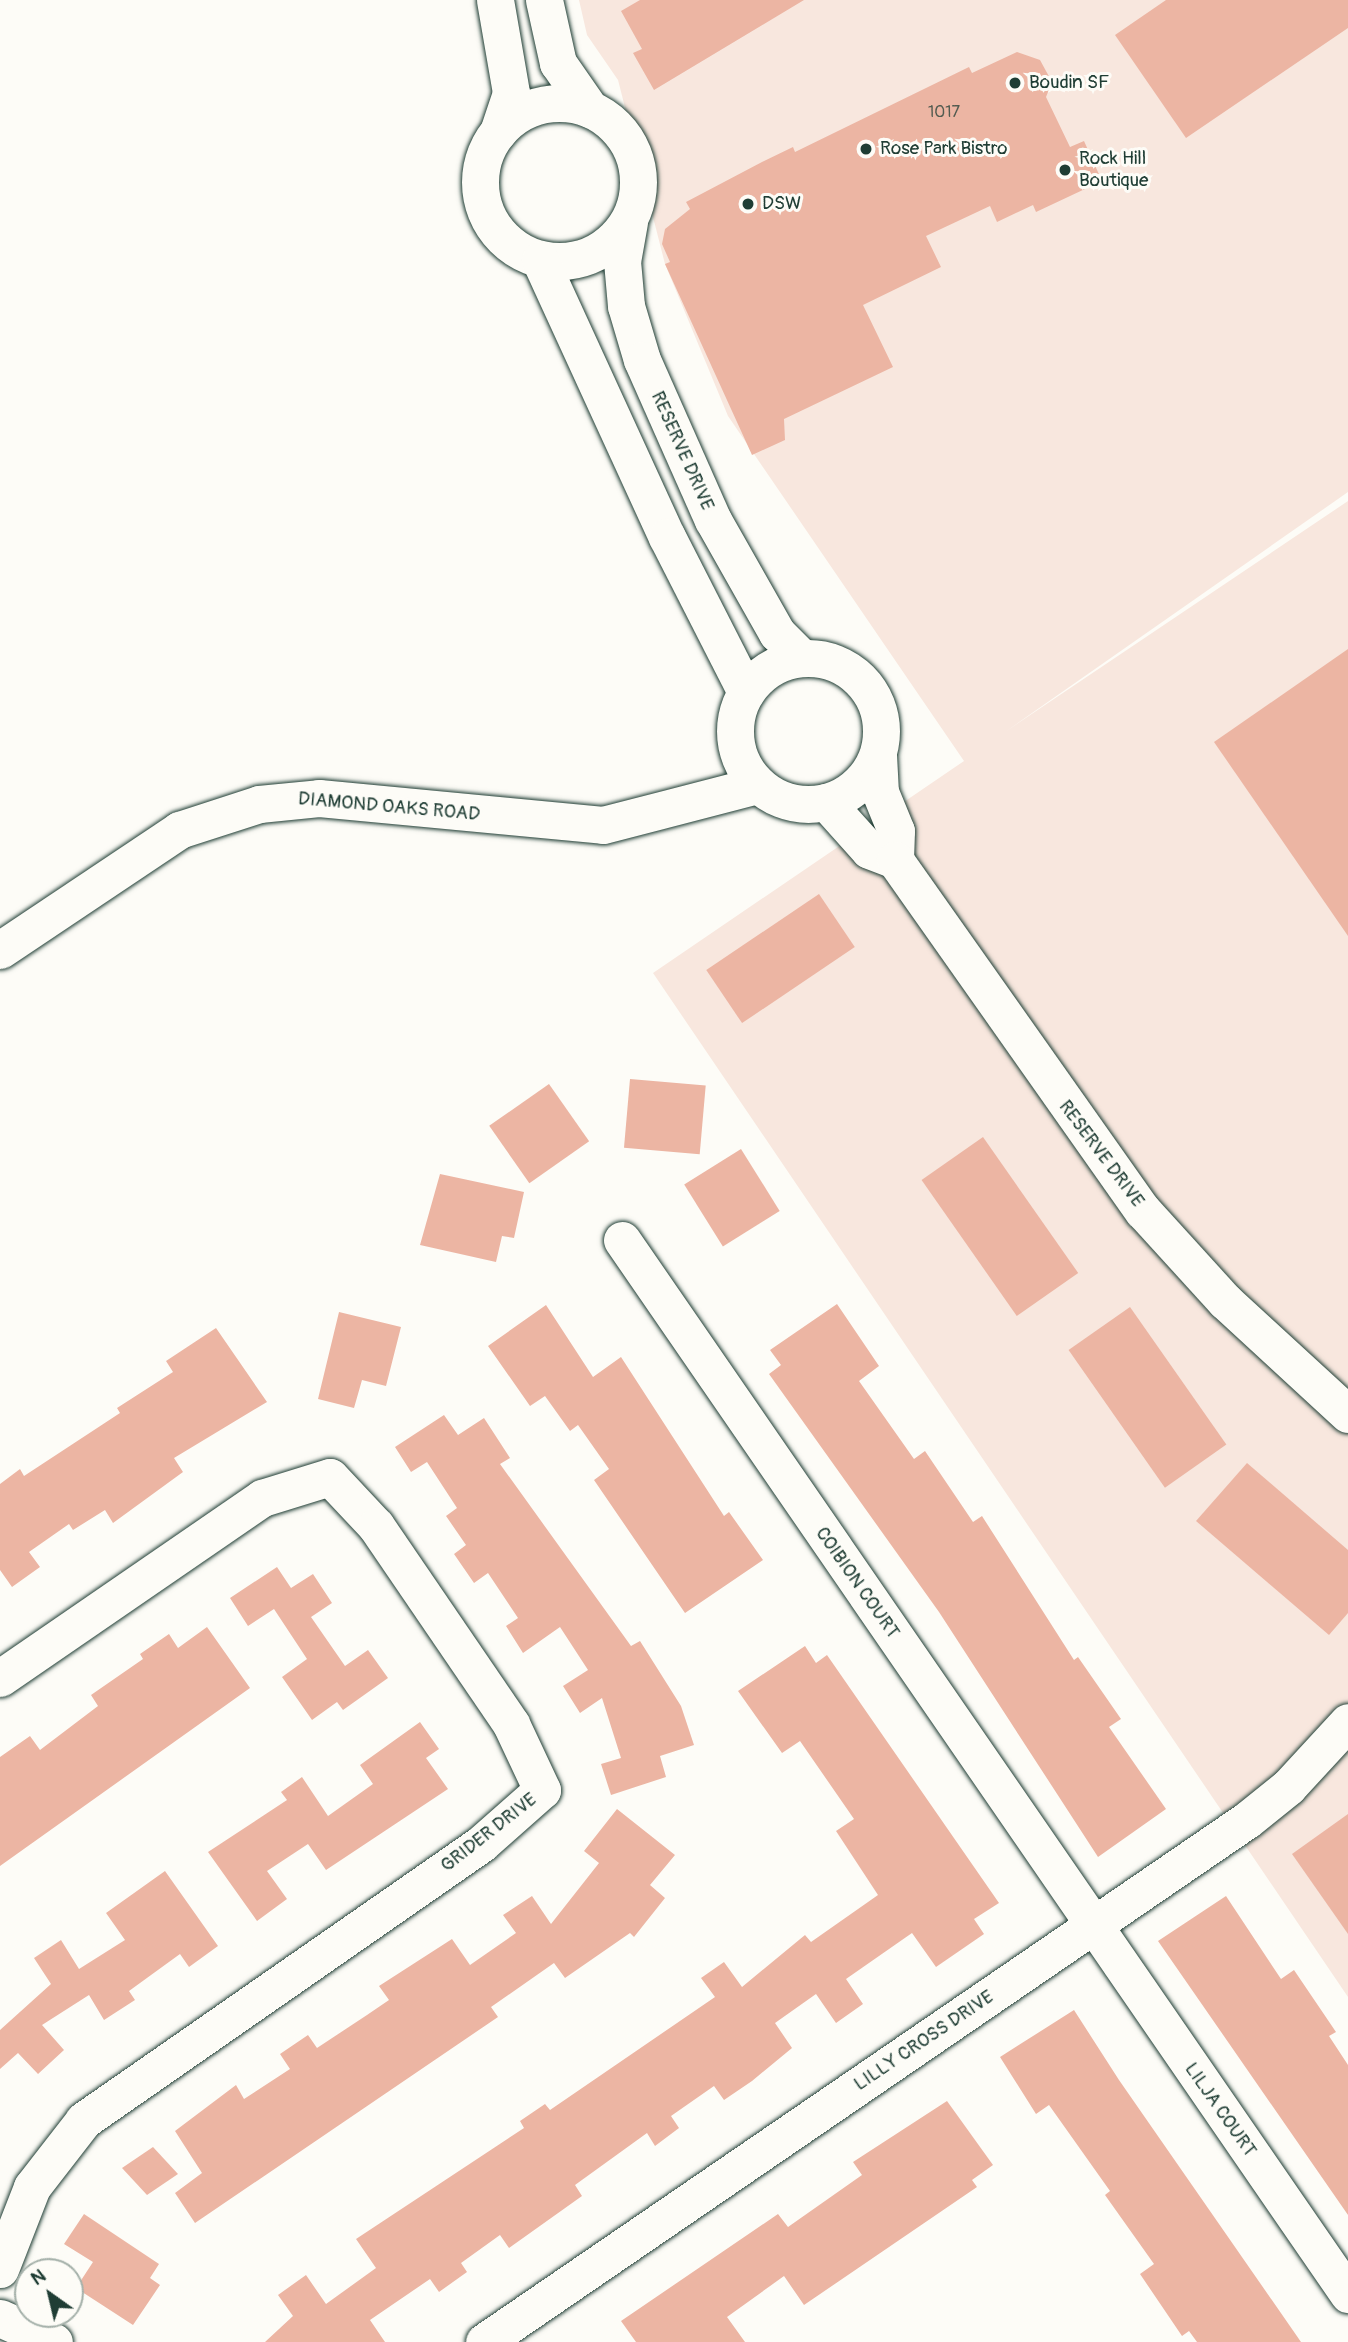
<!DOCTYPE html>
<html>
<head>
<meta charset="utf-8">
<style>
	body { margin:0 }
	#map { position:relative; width:1348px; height:2342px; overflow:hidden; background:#fdfcf7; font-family:Pangolin,sans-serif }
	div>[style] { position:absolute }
	.built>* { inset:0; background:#f8e7de }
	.building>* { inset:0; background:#ecb5a3; transform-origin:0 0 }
	.roads { filter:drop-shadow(0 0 2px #1f3d34) drop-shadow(0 0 2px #1f3d34) }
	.minor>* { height:37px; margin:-18.5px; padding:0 18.5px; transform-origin:18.5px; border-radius:18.5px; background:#fdfcf7 }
	.minor>.ring { margin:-18.5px; padding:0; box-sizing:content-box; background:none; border:37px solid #fdfcf7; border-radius:50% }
	.dots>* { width:19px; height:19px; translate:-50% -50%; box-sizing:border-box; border:4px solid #fdfcf7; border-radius:50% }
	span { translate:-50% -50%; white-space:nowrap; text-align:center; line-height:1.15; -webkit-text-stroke:6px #fdfcf7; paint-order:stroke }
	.number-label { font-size:16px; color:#525b50 }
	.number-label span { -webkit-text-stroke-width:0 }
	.poi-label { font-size:19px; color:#1f3d34 }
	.left { translate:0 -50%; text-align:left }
	.street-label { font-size:19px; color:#1f3d34 }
	.north { position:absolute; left:14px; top:2258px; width:70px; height:70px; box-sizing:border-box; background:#fdfcf7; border:2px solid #a4b0a9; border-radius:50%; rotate:326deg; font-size:19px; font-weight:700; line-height:28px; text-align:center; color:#1f3d34 }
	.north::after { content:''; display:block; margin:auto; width:24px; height:32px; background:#1f3d34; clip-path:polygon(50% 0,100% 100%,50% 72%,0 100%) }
</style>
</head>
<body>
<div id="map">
	<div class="built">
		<i style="clip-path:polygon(579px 0,1348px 0,1348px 492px,1005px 732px,1348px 501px,1348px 1997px,653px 973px,964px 761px,728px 416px,665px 264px,618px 80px,587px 35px)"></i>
	</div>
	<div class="building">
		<i style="clip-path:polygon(640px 0,804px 0,654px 90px,633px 53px,642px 49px,621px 11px)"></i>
		<i style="clip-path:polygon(1166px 0,1348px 0,1348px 28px,1186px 138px,1115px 35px)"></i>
		<i style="clip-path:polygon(1017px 52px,1040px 60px,1052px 82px,1046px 97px,1070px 147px,1084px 141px,1102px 181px,1036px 212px,1033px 205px,997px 222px,990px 206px,926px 236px,941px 267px,863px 305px,893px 367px,784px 419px,785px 440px,752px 455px,665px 264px,670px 262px,662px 244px,665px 229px,690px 209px,686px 202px,762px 162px,793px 147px,795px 152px,969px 67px,972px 73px)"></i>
		<i style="clip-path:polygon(1348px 649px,1348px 936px,1214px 742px)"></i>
		<i style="left:819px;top:894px;width:64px;height:136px;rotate:56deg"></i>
		<i style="left:630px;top:1079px;width:76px;height:69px;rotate:5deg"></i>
		<i style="left:549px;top:1084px;width:70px;height:73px;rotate:55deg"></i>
		<i style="left:983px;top:1137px;width:166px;height:75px;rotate:55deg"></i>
		<i style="left:741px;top:1149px;width:73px;height:67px;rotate:58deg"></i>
		<i style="clip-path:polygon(440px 1174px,524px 1192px,514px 1238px,502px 1236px,496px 1262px,420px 1245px)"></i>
		<i style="clip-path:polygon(837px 1304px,879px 1366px,859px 1381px,914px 1459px,925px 1451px,973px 1522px,982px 1516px,1074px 1660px,1078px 1657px,1121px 1719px,1109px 1727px,1166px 1809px,1098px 1857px,939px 1612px,769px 1374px,781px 1365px,770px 1350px)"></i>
		<i style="clip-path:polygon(546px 1305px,593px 1377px,621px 1357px,724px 1516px,729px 1512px,763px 1560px,685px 1613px,594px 1480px,609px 1469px,578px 1425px,570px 1431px,545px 1396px,530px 1406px,488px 1346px)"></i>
		<i style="left:1130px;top:1307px;width:168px;height:75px;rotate:55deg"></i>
		<i style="clip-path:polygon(339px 1312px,401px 1327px,386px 1386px,362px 1380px,354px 1408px,318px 1399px)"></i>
		<i style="clip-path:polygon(216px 1328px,267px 1402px,174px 1458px,183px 1472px,113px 1523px,105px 1510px,73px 1530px,69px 1524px,29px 1552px,40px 1567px,12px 1587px,0 1570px,0 1484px,20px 1469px,24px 1476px,120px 1413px,117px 1408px,173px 1372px,166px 1361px)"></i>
		<i style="clip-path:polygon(444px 1415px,458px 1435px,484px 1418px,510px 1458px,500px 1464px,631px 1646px,640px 1641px,681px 1706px,694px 1745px,660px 1756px,666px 1777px,611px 1795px,601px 1764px,621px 1758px,602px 1698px,580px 1713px,563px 1686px,588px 1670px,560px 1627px,523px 1653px,506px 1626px,518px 1618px,488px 1573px,474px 1583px,454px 1554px,466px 1545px,446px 1516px,457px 1508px,427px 1462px,411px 1472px,395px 1447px)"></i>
		<i style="clip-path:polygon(1247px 1463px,1348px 1550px,1348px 1613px,1329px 1635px,1196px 1521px)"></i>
		<i style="clip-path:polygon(277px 1567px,291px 1588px,313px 1574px,332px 1603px,311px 1617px,345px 1666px,368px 1650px,388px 1678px,343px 1710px,337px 1702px,312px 1720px,282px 1677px,307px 1659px,274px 1609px,248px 1626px,230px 1598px)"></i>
		<i style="clip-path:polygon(207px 1627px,250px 1688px,0 1866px,0 1757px,30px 1736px,40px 1750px,98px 1706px,91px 1695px,143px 1659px,140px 1654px,169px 1634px,178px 1648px)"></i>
		<i style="clip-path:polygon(805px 1646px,816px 1663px,827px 1655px,999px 1903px,974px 1919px,984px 1934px,936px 1967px,912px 1933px,846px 1979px,863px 2004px,836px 2023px,816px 1994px,775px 2023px,792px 2048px,752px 2081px,724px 2100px,714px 2086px,671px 2116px,679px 2128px,655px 2146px,647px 2133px,575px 2185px,582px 2196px,509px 2248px,500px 2235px,461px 2263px,467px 2272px,439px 2292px,430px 2279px,370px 2320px,385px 2342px,265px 2342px,293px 2316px,278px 2295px,306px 2275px,326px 2304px,376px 2268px,356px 2239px,524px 2128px,520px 2121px,545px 2104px,550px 2110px,715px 1997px,701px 1978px,724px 1962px,742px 1987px,805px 1935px,811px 1942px,878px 1895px,836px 1831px,854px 1819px,800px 1741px,782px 1753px,738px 1691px)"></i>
		<i style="clip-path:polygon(420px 1722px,439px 1749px,426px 1758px,448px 1789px,326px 1870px,308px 1844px,267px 1871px,287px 1899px,257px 1921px,208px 1852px,287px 1800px,281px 1792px,302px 1777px,328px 1816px,373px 1784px,360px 1765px)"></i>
		<i style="clip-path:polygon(617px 1809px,675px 1855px,650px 1885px,665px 1898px,634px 1937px,630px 1933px,565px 1978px,554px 1963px,491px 2007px,498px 2017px,195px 2223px,175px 2193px,202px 2173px,175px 2131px,236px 2085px,244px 2099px,290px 2069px,280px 2054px,308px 2035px,317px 2048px,367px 2015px,389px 2000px,379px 1986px,452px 1939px,470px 1965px,516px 1933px,503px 1915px,532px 1896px,551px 1924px,599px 1863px,584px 1851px)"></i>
		<i style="clip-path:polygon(1348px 1814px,1348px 1934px,1292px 1854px)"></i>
		<i style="clip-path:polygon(165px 1871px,218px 1946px,189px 1967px,180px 1954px,129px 1991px,135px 2000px,104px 2020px,89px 1995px,42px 2025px,64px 2050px,38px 2074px,18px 2053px,0 2069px,0 2030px,51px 1984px,34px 1958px,61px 1940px,79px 1969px,125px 1940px,106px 1913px)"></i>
		<i style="clip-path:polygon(1226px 1896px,1281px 1979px,1294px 1970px,1336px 2032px,1329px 2036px,1348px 2065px,1348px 2215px,1158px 1941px)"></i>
		<i style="clip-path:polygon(1074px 2010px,1119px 2080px,1301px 2342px,1197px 2342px,1189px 2331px,1182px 2336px,1140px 2274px,1154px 2264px,1105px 2195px,1110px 2191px,1049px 2105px,1036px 2114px,1000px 2057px)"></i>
		<i style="clip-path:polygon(947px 2101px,993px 2165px,972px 2180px,977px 2187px,804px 2305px,784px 2276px,727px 2317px,745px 2342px,636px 2342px,621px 2321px,778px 2214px,788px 2227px,862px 2175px,853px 2162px)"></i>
		<i style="clip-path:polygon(153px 2147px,178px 2174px,147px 2195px,122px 2168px)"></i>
		<i style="clip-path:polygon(84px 2214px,159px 2264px,150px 2278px,160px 2285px,133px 2325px,76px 2288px,93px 2262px,64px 2244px)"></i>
	</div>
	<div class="roads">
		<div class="minor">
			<i style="left:495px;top:0;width:94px;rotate:80.2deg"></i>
			<i style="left:511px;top:93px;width:41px;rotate:108.4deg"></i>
			<i style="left:544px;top:0;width:65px;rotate:77.5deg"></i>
			<i style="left:558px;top:63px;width:56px;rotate:55.2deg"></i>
			<i class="ring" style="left:480px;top:103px;width:121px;height:121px"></i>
			<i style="left:629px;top:222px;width:40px;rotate:100deg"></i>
			<i style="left:622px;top:261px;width:45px;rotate:84.9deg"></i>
			<i style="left:626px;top:306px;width:56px;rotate:73.5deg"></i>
			<i style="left:642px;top:360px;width:175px;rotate:66.1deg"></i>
			<i style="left:713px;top:520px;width:130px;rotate:60.5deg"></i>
			<i style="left:777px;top:633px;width:35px;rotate:45deg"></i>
			<i style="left:540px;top:260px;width:305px;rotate:65.4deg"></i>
			<i style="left:667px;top:537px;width:174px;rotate:63deg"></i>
			<i class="ring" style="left:735px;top:658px;width:109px;height:109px"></i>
			<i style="left:878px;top:755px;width:37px;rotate:87deg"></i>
			<i style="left:880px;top:792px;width:42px;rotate:67.7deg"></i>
			<i style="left:896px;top:831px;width:29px;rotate:92deg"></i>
			<i style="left:826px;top:802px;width:64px;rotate:48.1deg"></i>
			<i style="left:869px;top:850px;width:28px;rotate:21deg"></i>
			<i style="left:895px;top:860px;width:430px;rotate:54.8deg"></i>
			<i style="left:1143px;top:1211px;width:122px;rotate:47.7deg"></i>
			<i style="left:1225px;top:1301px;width:167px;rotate:42.6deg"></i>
			<i style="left:0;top:950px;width:216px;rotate:-33.8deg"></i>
			<i style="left:179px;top:830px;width:84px;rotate:-18deg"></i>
			<i style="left:259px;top:804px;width:60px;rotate:-5.7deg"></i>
			<i style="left:319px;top:798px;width:285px;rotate:5.4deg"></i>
			<i style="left:603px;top:825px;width:160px;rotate:-14.5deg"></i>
			<i style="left:622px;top:1240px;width:1280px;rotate:55.44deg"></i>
			<i style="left:0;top:1678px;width:318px;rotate:-34.5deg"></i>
			<i style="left:262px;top:1498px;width:71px;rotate:-17.2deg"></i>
			<i style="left:330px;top:1477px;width:67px;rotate:46.8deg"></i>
			<i style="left:376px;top:1526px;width:240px;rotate:55.7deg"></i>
			<i style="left:511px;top:1724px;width:73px;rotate:64.8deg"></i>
			<i style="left:542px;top:1790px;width:81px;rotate:138.5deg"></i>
			<i style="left:481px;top:1844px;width:484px;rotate:145.2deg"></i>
			<i style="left:84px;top:2120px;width:85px;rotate:127.8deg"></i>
			<i style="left:32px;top:2187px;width:88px;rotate:111.3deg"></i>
			<i style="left:0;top:2318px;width:59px;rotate:24deg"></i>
			<i style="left:484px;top:2342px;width:924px;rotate:-34.38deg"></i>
			<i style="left:1247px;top:1820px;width:53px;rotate:-38.8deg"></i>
			<i style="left:1288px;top:1787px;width:88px;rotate:-47.3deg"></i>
		</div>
	</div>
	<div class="dots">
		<i style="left:1015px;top:83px;background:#1f3d34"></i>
		<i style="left:866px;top:149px;background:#1f3d34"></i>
		<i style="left:1065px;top:170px;background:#1f3d34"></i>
		<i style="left:748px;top:204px;background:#1f3d34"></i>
	</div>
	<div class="number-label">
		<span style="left:944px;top:112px">1017</span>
	</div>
	<div class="poi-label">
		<span class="left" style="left:1029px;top:83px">Boudin SF</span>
		<span class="left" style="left:880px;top:149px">Rose Park Bistro</span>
		<span class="left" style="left:1079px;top:170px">Rock Hill<br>Boutique</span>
		<span class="left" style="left:762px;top:204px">DSW</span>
	</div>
	<div class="street-label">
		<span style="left:682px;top:451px;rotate:66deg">RESERVE DRIVE</span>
		<span style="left:389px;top:807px;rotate:5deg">DIAMOND OAKS ROAD</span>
		<span style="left:1101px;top:1154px;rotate:53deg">RESERVE DRIVE</span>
		<span style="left:857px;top:1583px;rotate:55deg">COIBION COURT</span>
		<span style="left:489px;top:1833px;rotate:-38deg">GRIDER DRIVE</span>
		<span style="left:924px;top:2041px;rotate:-34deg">LILLY CROSS DRIVE</span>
		<span style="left:1220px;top:2110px;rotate:55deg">LILJA COURT</span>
	</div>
	<div class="north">N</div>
</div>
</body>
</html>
